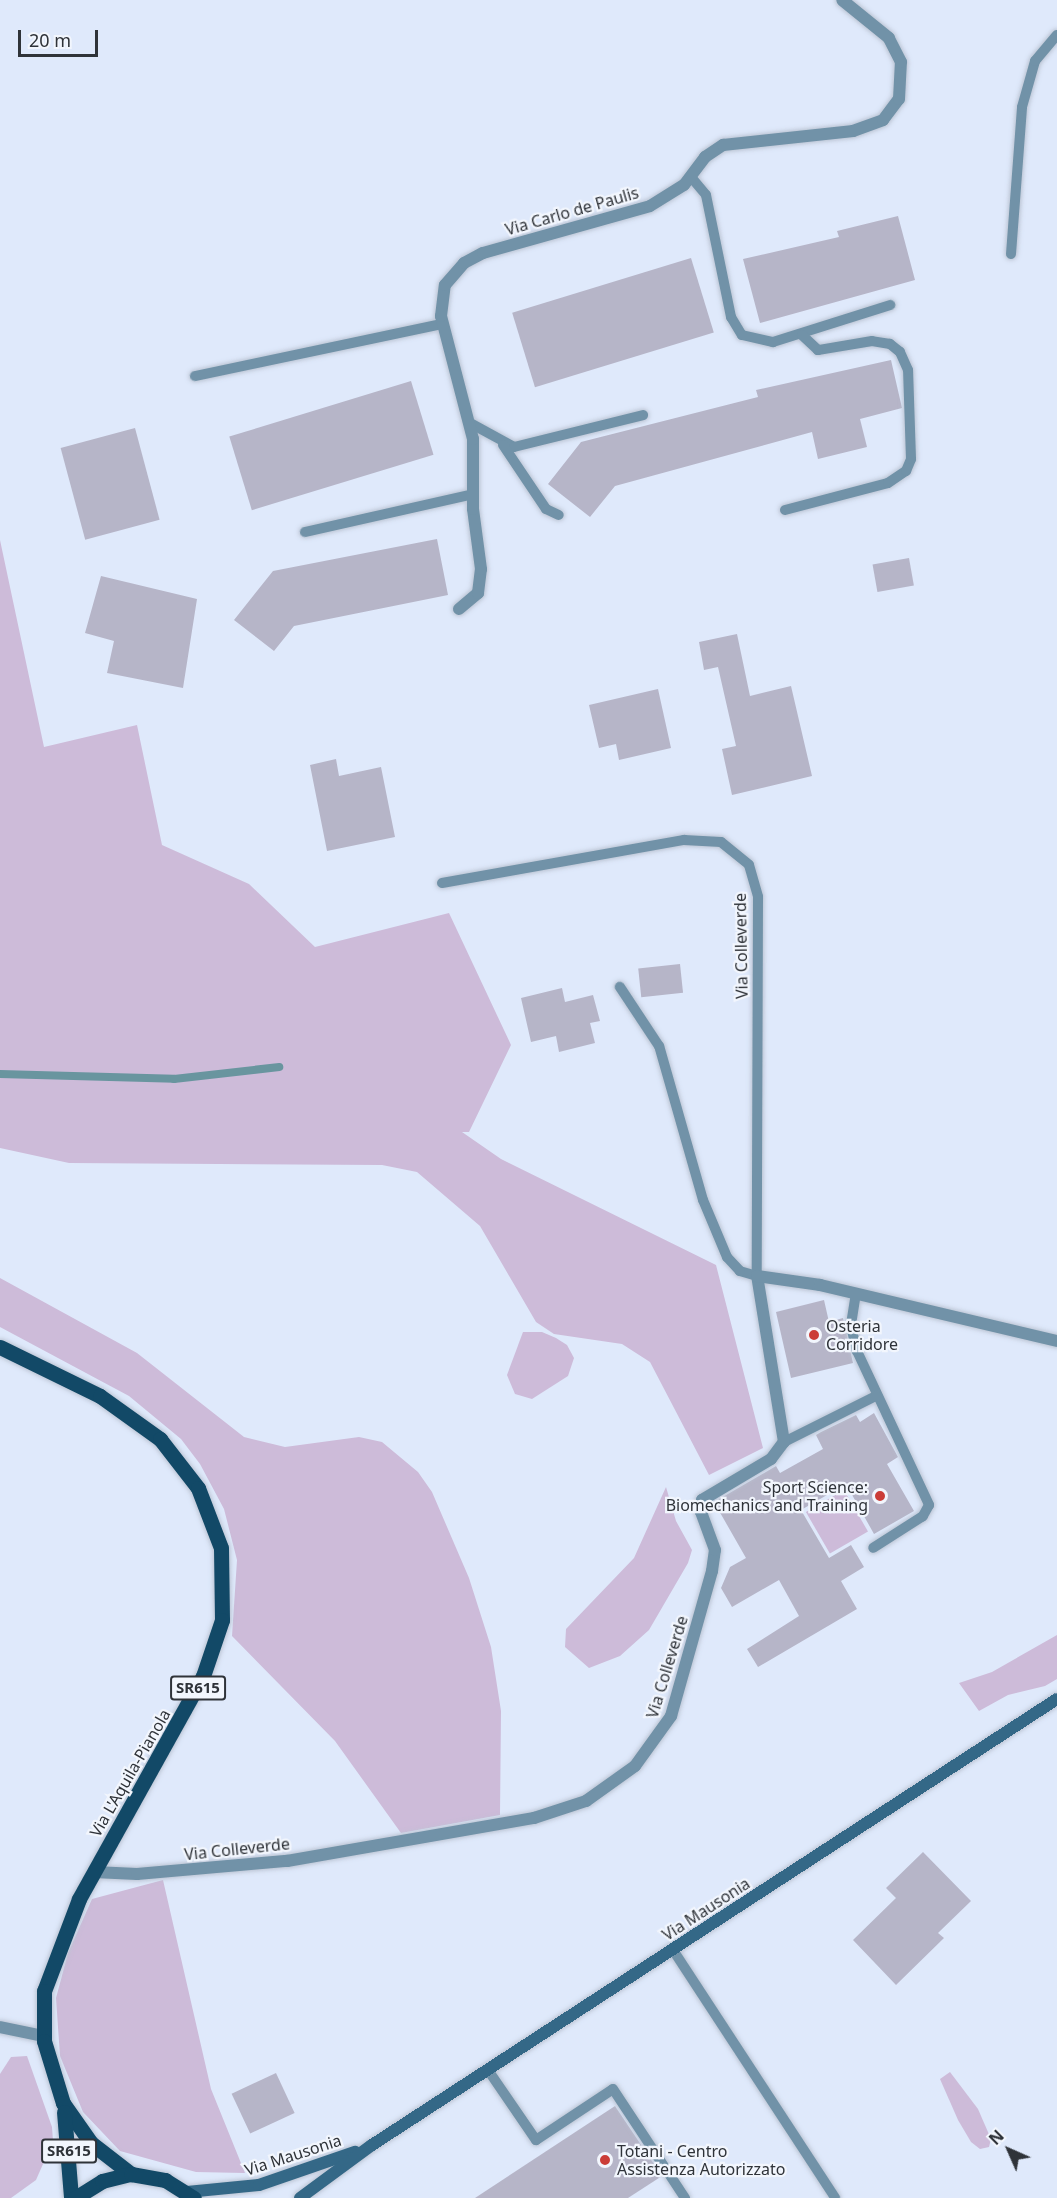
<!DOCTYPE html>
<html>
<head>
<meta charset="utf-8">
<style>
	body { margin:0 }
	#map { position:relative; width:1057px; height:2198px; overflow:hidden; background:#dfe9fb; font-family:"Noto Sans",sans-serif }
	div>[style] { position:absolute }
	.green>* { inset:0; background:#cdbbd9; transform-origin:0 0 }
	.stream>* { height:8px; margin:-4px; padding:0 4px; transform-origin:4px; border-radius:4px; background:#69959f }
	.building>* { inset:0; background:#b6b5c8; transform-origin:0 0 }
	.roads { filter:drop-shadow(0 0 2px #bcc5d4) drop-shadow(0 0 2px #bcc5d4) }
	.service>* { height:10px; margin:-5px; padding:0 5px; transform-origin:5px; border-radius:5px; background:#7192a8 }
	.minor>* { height:12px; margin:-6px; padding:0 6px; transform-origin:6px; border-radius:6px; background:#7192a8 }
	.secondary>* { height:12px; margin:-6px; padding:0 6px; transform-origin:6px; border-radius:6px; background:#346887 }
	.primary>* { height:15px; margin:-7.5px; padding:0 7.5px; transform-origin:7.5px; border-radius:7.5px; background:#124967 }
	.dots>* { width:16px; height:16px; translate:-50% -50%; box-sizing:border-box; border:3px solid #f2f6fd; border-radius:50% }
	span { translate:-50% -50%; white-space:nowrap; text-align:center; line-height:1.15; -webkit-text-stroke:4.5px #f2f6fd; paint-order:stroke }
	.shield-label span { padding:2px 4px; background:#f2f6fd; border:2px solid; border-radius:4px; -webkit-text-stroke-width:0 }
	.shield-label { font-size:15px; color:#2f3339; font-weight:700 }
	.street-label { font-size:16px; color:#2f3339 }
	.poi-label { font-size:16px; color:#2f3339 }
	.left { translate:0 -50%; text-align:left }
	.right { translate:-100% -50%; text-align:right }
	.north { position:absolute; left:979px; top:2120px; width:60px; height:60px; -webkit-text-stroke:4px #f2f6fd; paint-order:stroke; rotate:315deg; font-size:16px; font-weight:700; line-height:24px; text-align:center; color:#2f3339 }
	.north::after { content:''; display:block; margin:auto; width:21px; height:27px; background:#2f3339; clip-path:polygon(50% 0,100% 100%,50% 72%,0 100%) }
	.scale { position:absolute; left:18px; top:30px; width:80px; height:27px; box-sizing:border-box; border:3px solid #2f3339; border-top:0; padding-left:8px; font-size:18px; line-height:21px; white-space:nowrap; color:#2f3339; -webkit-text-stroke:4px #f2f6fd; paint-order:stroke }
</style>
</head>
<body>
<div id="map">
	<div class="green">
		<i style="clip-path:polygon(0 540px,44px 747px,137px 725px,162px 845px,249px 884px,315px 947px,449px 913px,511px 1045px,469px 1132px,462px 1132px,501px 1159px,716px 1265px,763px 1448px,709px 1475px,650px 1362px,622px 1344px,554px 1334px,536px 1322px,480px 1226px,417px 1172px,382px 1165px,69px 1163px,0 1148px)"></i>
		<i style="clip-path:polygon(0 1278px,137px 1353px,244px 1437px,285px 1447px,359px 1437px,382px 1442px,418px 1472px,432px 1492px,469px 1578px,491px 1647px,501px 1711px,500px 1815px,401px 1833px,335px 1741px,232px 1636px,237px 1560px,224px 1509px,200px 1464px,181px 1439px,129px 1396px,0 1327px)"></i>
		<i style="clip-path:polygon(523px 1332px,542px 1332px,556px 1338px,567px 1345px,574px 1358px,568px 1376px,532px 1399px,515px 1394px,507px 1375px)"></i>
		<i style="clip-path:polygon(666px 1487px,676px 1521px,692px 1550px,688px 1563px,649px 1630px,620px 1656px,589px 1668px,565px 1647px,566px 1629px,634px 1558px)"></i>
		<i style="left:844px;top:1490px;width:48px;height:44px;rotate:60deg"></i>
		<i style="clip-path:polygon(1057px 1635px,1057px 1679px,1045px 1686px,1008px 1695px,979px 1711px,959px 1683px,992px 1672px)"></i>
		<i style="clip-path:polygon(163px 1880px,211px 2089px,245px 2173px,196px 2172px,120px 2151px,83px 2112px,60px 2056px,56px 1998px,68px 1953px,92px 1899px)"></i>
		<i style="clip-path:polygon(27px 2056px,52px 2127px,53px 2141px,36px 2180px,11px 2198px,0 2198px,0 2074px,11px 2057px)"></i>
		<i style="clip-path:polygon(950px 2072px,978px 2109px,991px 2139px,989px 2147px,980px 2149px,971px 2142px,958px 2120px,940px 2079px)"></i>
	</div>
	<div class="stream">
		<i style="left:0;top:1074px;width:174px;rotate:1.6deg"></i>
		<i style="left:174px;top:1079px;width:106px;rotate:-6.5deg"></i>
	</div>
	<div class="building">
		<i style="clip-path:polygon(898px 216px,915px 280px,760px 323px,743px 259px,839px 237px,837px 231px)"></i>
		<i style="left:691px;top:258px;width:78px;height:187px;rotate:73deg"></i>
		<i style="clip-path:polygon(891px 360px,902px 408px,860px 419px,867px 447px,818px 459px,812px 432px,615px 486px,590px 517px,548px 484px,581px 442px,758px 397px,756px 390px)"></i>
		<i style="left:411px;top:381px;width:77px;height:190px;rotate:73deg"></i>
		<i style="left:135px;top:428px;width:95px;height:77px;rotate:75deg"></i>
		<i style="clip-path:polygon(437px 539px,448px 595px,294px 626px,274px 651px,234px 620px,273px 571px)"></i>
		<i style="left:909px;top:558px;width:28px;height:37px;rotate:80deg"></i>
		<i style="clip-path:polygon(101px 576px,197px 599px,183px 688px,107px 673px,114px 641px,85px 633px)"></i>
		<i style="clip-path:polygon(737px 634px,750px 696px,791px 686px,812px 776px,732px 795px,722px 749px,736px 746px,718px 667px,704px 670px,699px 642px)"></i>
		<i style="clip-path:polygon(658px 689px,671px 748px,619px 760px,616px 744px,599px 748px,589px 705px)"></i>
		<i style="clip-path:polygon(336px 759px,339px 776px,381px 767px,395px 837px,327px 851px,310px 765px)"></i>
		<i style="left:680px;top:964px;width:29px;height:42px;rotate:84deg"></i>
		<i style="clip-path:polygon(562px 988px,565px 1002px,593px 995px,600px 1021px,590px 1023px,595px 1043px,559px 1052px,556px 1036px,531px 1042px,521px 998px)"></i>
		<i style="clip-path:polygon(824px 1300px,829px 1322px,843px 1318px,853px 1363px,791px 1378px,776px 1312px)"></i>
		<i style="clip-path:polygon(874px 1413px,898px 1457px,887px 1464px,914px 1511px,874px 1534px,846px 1484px,801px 1510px,829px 1558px,851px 1545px,864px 1567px,841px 1581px,857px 1609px,758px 1667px,747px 1649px,799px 1616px,779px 1580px,732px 1607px,721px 1588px,730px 1567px,746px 1558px,714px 1502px,776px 1466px,780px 1473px,823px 1449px,816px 1435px,821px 1432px,856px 1415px,860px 1422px)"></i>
		<i style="clip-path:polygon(923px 1852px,971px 1901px,938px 1933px,944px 1938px,896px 1985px,853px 1940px,896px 1898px,886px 1888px)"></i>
		<i style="left:276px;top:2073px;width:44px;height:49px;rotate:65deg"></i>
		<i style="clip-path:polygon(615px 2106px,662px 2176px,628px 2198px,475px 2198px)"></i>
	</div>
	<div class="roads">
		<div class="service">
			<i style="left:691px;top:177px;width:23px;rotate:50deg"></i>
			<i style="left:706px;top:195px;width:125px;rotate:78.4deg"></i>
			<i style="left:731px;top:317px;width:21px;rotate:59deg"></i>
			<i style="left:742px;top:335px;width:32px;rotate:13deg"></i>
			<i style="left:773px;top:342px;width:123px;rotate:-17.5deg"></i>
			<i style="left:1011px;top:254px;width:147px;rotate:-85.7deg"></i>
			<i style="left:1022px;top:107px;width:48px;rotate:-74.2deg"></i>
			<i style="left:1035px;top:61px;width:34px;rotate:-50deg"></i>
			<i style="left:195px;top:376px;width:252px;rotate:-11.9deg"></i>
			<i style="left:470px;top:423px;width:50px;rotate:28.6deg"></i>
			<i style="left:514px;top:447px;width:133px;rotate:-13.9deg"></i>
			<i style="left:503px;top:445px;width:77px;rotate:56.1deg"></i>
			<i style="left:546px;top:509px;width:14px;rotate:25deg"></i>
			<i style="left:785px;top:510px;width:106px;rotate:-14.7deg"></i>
			<i style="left:888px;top:483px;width:22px;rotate:-34deg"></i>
			<i style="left:906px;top:471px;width:13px;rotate:-67deg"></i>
			<i style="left:911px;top:459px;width:89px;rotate:-91.9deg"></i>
			<i style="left:908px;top:370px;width:20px;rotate:-114deg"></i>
			<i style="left:900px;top:352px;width:13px;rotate:-141deg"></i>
			<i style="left:890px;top:344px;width:18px;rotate:-171deg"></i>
			<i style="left:872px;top:341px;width:55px;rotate:170.5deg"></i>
			<i style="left:818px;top:350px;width:22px;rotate:-137deg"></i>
			<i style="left:305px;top:532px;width:172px;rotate:-12.7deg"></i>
			<i style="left:442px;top:883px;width:246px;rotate:-10.1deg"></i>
			<i style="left:684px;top:840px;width:37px;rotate:3deg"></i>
			<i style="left:721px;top:842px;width:36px;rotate:39deg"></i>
			<i style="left:749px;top:865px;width:33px;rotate:74deg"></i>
			<i style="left:758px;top:897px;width:379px;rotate:90.2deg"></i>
			<i style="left:757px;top:1276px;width:18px;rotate:-164deg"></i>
			<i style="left:740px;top:1271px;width:19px;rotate:-133deg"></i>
			<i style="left:727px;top:1257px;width:62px;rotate:-112.8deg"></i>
			<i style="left:703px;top:1200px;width:160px;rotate:-105.9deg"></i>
			<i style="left:659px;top:1046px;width:71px;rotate:-123.5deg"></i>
			<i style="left:856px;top:1293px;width:33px;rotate:99deg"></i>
			<i style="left:851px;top:1326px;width:26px;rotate:77deg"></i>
			<i style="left:857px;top:1351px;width:170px;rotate:64.9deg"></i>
			<i style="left:929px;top:1505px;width:13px;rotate:119deg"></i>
			<i style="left:923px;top:1516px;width:59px;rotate:147.4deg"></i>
			<i style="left:784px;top:1442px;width:103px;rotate:-26.6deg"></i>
			<i style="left:673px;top:1950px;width:296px;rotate:56.8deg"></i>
			<i style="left:488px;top:2070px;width:85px;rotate:55.6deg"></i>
			<i style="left:536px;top:2140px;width:92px;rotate:-33.5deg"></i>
			<i style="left:613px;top:2089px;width:131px;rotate:56.6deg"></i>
		</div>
		<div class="minor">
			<i style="left:459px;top:609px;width:25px;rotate:-40deg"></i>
			<i style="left:478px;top:593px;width:24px;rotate:-83deg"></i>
			<i style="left:481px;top:569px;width:61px;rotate:-97.6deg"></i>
			<i style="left:473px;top:509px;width:70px;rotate:-90deg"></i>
			<i style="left:473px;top:439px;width:127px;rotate:-104.6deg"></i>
			<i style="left:441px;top:316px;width:31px;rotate:-83deg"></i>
			<i style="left:445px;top:285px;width:29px;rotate:-49deg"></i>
			<i style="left:464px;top:263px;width:21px;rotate:-28deg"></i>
			<i style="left:483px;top:253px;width:173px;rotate:-15.7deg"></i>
			<i style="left:650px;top:206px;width:40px;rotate:-32deg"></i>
			<i style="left:684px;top:185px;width:35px;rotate:-53deg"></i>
			<i style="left:705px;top:157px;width:22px;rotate:-34deg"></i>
			<i style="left:723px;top:145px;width:131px;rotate:-6.1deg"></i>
			<i style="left:853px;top:131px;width:32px;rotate:-20deg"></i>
			<i style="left:883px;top:120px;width:26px;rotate:-53deg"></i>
			<i style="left:899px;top:99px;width:37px;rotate:-87deg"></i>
			<i style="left:901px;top:62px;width:27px;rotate:-117deg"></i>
			<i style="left:889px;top:38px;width:60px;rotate:-141deg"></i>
			<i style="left:94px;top:1872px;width:43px;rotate:2.7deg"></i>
			<i style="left:137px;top:1874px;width:151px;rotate:-5deg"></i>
			<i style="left:287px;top:1861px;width:251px;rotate:-9.9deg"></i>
			<i style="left:534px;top:1818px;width:55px;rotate:-18.1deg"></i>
			<i style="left:586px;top:1801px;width:60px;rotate:-35.5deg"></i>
			<i style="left:635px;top:1766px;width:62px;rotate:-54.2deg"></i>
			<i style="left:671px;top:1716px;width:151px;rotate:-74.2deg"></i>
			<i style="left:712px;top:1571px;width:21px;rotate:-82deg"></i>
			<i style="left:715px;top:1550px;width:40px;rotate:-110.2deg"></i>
			<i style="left:701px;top:1512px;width:12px;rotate:-85deg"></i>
			<i style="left:702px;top:1500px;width:80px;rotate:-30.7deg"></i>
			<i style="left:771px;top:1459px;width:21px;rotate:-53deg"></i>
			<i style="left:784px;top:1442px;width:168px;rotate:-99.2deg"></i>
			<i style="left:757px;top:1276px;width:64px;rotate:8.1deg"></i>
			<i style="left:820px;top:1285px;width:244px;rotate:13.3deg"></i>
			<i style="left:0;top:2027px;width:45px;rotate:11.6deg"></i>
		</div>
		<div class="secondary">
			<i style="left:187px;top:2192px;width:72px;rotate:-5.6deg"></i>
			<i style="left:259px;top:2185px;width:102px;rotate:-19deg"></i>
			<i style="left:300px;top:2198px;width:89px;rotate:-36.4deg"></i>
			<i style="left:372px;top:2145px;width:817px;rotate:-33.07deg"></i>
		</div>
		<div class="primary">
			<i style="left:0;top:1347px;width:111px;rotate:26.1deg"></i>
			<i style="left:100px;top:1396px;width:74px;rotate:35.6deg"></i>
			<i style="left:160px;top:1439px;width:62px;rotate:52.2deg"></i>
			<i style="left:198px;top:1488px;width:64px;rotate:69deg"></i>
			<i style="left:221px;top:1548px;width:72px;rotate:89.2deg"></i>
			<i style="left:222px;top:1620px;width:59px;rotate:108.7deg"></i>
			<i style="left:203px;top:1676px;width:255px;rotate:119.1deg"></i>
			<i style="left:79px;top:1899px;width:98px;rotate:110.8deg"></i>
			<i style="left:44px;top:1991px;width:50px;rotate:90deg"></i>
			<i style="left:44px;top:2041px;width:65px;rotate:73deg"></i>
			<i style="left:63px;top:2103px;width:49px;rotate:55deg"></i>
			<i style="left:91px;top:2143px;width:51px;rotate:37.8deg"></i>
			<i style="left:64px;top:2112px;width:86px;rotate:85.3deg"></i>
			<i style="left:75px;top:2198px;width:32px;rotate:-32deg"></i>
			<i style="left:102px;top:2181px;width:30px;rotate:-14deg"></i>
			<i style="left:131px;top:2174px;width:35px;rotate:10deg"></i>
			<i style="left:165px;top:2180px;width:34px;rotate:32deg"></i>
		</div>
	</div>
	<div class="dots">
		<i style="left:814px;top:1335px;background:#cb3d38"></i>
		<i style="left:880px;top:1496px;background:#cb3d38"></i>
		<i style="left:605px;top:2160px;background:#cb3d38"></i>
	</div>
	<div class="shield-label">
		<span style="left:198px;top:1688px">SR615</span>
		<span style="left:69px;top:2151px">SR615</span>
	</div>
	<div class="street-label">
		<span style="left:572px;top:211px;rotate:-16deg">Via Carlo de Paulis</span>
		<span style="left:741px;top:946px;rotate:-91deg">Via Colleverde</span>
		<span style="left:667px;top:1667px;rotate:-73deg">Via Colleverde</span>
		<span style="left:130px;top:1773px;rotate:-60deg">Via L'Aquila-Pianola</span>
		<span style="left:237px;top:1849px;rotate:-6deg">Via Colleverde</span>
		<span style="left:706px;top:1909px;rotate:-33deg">Via Mausonia</span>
		<span style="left:293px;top:2155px;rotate:-18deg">Via Mausonia</span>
	</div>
	<div class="poi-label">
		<span class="left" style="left:826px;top:1335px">Osteria<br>Corridore</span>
		<span class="right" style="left:868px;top:1496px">Sport Science:<br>Biomechanics and Training</span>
		<span class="left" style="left:617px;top:2160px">Totani - Centro<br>Assistenza Autorizzato</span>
	</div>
	<div class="north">N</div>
	<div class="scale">20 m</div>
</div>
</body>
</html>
